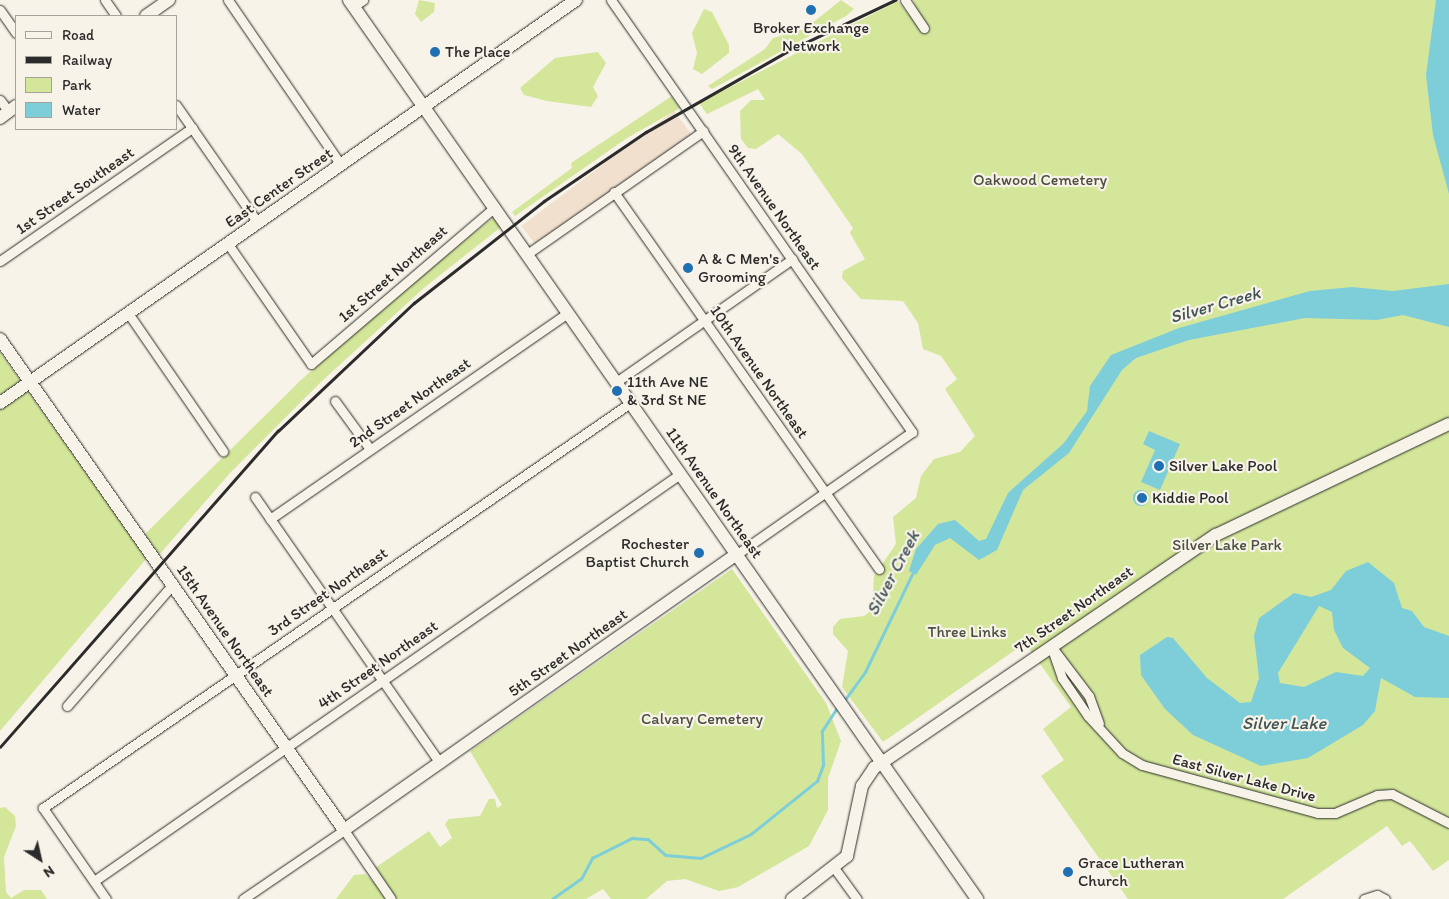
<!DOCTYPE html>
<html>
<head>
<meta charset="utf-8">
<style>
	body { margin:0 }
	#map { position:relative; width:1449px; height:899px; overflow:hidden; background:#f7f3e8; font-family:Itim,sans-serif }
	div>[style] { position:absolute }
	.built>* { inset:0; background:#f1e0ce; transform-origin:0 0 }
	.green>* { inset:0; background:#d3e69a }
	.water>* { inset:0; background:#7eceda }
	.round { border-radius:50% }
	.stream>* { height:2.5px; margin:-1.25px; padding:0 1.25px; transform-origin:1.25px; border-radius:1.25px; background:#7eceda }
	.roads { filter:drop-shadow(0 0 1px #2b2b2b) drop-shadow(0 0 1px #2b2b2b) }
	.street>* { height:9px; margin:-4.5px; padding:0 4.5px; transform-origin:4.5px; border-radius:4.5px; background:#f7f3e8 }
	.secondary>* { height:12px; margin:-6px; padding:0 6px; transform-origin:6px; border-radius:6px; background:#f7f3e8 }
	.rail>* { height:2.5px; margin:-1.25px; padding:0 1.25px; transform-origin:1.25px; border-radius:1.25px; background:#2b2b2b }
	.dots>* { width:14px; height:14px; translate:-50% -50%; box-sizing:border-box; border:2px solid #f7f3e8; border-radius:50% }
	span { translate:-50% -50%; white-space:nowrap; text-align:center; line-height:1.15; -webkit-text-stroke:4.5px #f7f3e8; paint-order:stroke }
	.poi-label { font-size:16px; color:#2b2b2b }
	.left { translate:0 -50%; text-align:left }
	.right { translate:-100% -50%; text-align:right }
	.park-label { font-size:16px; color:#4d5041 }
	.street-label { font-size:16px; color:#2b2b2b }
	.water-label { font-size:18px; color:#405457; font-style:italic }
	.legend { position:absolute; left:15px; top:15px; width:162px; height:115px; box-sizing:border-box; background:#f7f3e8; border:1px solid #a5a39c; margin:0; padding:6px 9px; list-style:none; font-size:15px; color:#2b2b2b }
	.legend li { display:flex; align-items:center; gap:10px; height:25px }
	.legend b { width:25px; border:1px solid #a5a39c }
	.north { position:absolute; left:15px; top:834px; width:50px; height:50px; -webkit-text-stroke:4px #f7f3e8; paint-order:stroke; rotate:145deg; font-size:14px; font-weight:700; line-height:20px; text-align:center; color:#2b2b2b }
	.north::after { content:''; display:block; margin:auto; width:18px; height:22px; background:#2b2b2b; clip-path:polygon(50% 0,100% 100%,50% 72%,0 100%) }
</style>
</head>
<body>
<div id="map">
	<div class="built">
		<i style="left:674px;top:111px;width:30px;height:191px;rotate:53deg"></i>
	</div>
	<div class="green">
		<i style="clip-path:polygon(419px 0,435px 3px,434px 12px,421px 22px,415px 14px)"></i>
		<i style="clip-path:polygon(841px 0,854px 9px,846px 16px,712px 89px,708px 86px,765px 49px,773px 38px,805px 29px)"></i>
		<i style="clip-path:polygon(913px 0,1449px 0,1449px 860px,1433px 871px,1410px 841px,1402px 846px,1387px 826px,1283px 899px,1128px 899px,1041px 776px,1064px 760px,1043px 729px,1071px 707px,1025px 643px,883px 742px,842px 687px,848px 651px,833px 634px,833px 627px,840px 619px,864px 616px,872px 610px,874px 576px,896px 544px,893px 517px,916px 498px,921px 476px,934px 459px,960px 452px,975px 436px,945px 389px,957px 379px,941px 356px,923px 349px,918px 323px,903px 301px,861px 299px,842px 278px,843px 271px,865px 259px,850px 233px,853px 228px,802px 154px,778px 134px,756px 149px,748px 148px,741px 139px,740px 111px,751px 100px,765px 100px,758px 89px,707px 114px,699px 103px,898px 1px,908px 14px,917px 9px)"></i>
		<i style="clip-path:polygon(704px 9px,712px 12px,729px 45px,729px 53px,702px 74px,693px 69px,697px 53px,692px 33px)"></i>
		<i style="clip-path:polygon(598px 52px,606px 63px,593px 87px,598px 96px,591px 107px,547px 101px,524px 95px,520px 88px,555px 58px)"></i>
		<i style="clip-path:polygon(672px 96px,680px 108px,627px 138px,515px 216px,512px 212px,572px 168px,571px 163px)"></i>
		<i style="clip-path:polygon(494px 217px,501px 227px,425px 287px,323px 380px,230px 473px,159px 555px,145px 534px,301px 380px,396px 295px)"></i>
		<i style="clip-path:polygon(0 352px,147px 558px,0 731px)"></i>
		<i style="clip-path:polygon(732px 569px,826px 703px,841px 741px,828px 778px,828px 810px,809px 846px,738px 887px,719px 891px,685px 879px,667px 881px,646px 899px,611px 899px,603px 889px,586px 899px,336px 899px,354px 875px,365px 874px,377px 885px,372px 870px,429px 831px,440px 847px,452px 838px,445px 824px,449px 819px,480px 816px,489px 799px,495px 799px,497px 808px,502px 805px,470px 751px)"></i>
		<i style="clip-path:polygon(5px 807px,15px 816px,16px 826px,4px 857px,6px 892px,11px 898px,24px 890px,41px 890px,47px 899px,0 899px,0 808px)"></i>
	</div>
	<div class="water">
		<i style="clip-path:polygon(1436px 0,1449px 0,1449px 194px,1433px 135px,1426px 75px)"></i>
		<i style="clip-path:polygon(1449px 284px,1449px 327px,1403px 315px,1377px 320px,1305px 318px,1189px 340px,1136px 358px,1122px 370px,1069px 453px,1023px 490px,997px 550px,979px 560px,950px 538px,935px 545px,916px 575px,909px 571px,916px 549px,938px 524px,955px 520px,979px 541px,986px 539px,1008px 493px,1064px 443px,1087px 411px,1090px 386px,1111px 355px,1179px 328px,1310px 291px,1352px 287px,1393px 291px)"></i>
		<i style="clip-path:polygon(1149px 431px,1180px 444px,1160px 490px,1141px 482px,1155px 450px,1143px 444px)"></i>
		<i class="round" style="left:1133px;top:490px;width:16px;height:16px"></i>
		<i style="clip-path:polygon(evenodd,1368px 562px,1394px 583px,1402px 608px,1412px 611px,1424px 627px,1449px 636px,1449px 698px,1415px 697px,1381px 678px,1375px 711px,1363px 725px,1308px 758px,1261px 766px,1193px 735px,1165px 709px,1141px 675px,1140px 655px,1167px 637px,1173px 638px,1207px 678px,1240px 703px,1251px 702px,1259px 678px,1254px 636px,1259px 618px,1294px 593px,1311px 597px,1331px 590px,1346px 571px,1368px 562px,1319px 606px,1332px 612px,1334px 630px,1343px 648px,1370px 668px,1363px 676px,1336px 672px,1304px 687px,1280px 683px,1278px 673px,1319px 606px)"></i>
	</div>
	<div class="stream">
		<i style="left:844px;top:701px;width:36px;rotate:-54deg"></i>
		<i style="left:865px;top:672px;width:113px;rotate:-64.3deg"></i>
		<i style="left:552px;top:899px;width:35px;rotate:-35deg"></i>
		<i style="left:581px;top:879px;width:24px;rotate:-62deg"></i>
		<i style="left:592px;top:858px;width:45px;rotate:-26.6deg"></i>
		<i style="left:632px;top:838px;width:16px;rotate:4deg"></i>
		<i style="left:648px;top:839px;width:24px;rotate:42deg"></i>
		<i style="left:666px;top:855px;width:35px;rotate:5deg"></i>
		<i style="left:701px;top:858px;width:55px;rotate:-25.6deg"></i>
		<i style="left:751px;top:834px;width:85px;rotate:-38.8deg"></i>
		<i style="left:817px;top:781px;width:17px;rotate:-69deg"></i>
		<i style="left:823px;top:765px;width:34px;rotate:-92deg"></i>
		<i style="left:822px;top:731px;width:30px;rotate:-57deg"></i>
	</div>
	<div class="roads">
		<div class="street">
			<i style="left:105px;top:0;width:19px;rotate:55deg"></i>
			<i style="left:228px;top:0;width:200px;rotate:55.6deg"></i>
			<i style="left:611px;top:0;width:527px;rotate:55.13deg"></i>
			<i style="left:912px;top:432px;width:213px;rotate:145.1deg"></i>
			<i style="left:905px;top:0;width:34px;rotate:56deg"></i>
			<i style="left:354px;top:6px;width:11px;rotate:-34deg"></i>
			<i style="left:0;top:10px;width:28px;rotate:55deg"></i>
			<i style="left:0;top:100px;width:15px;rotate:53deg"></i>
			<i style="left:176px;top:105px;width:144px;rotate:55.2deg"></i>
			<i style="left:614px;top:192px;width:461px;rotate:54.9deg"></i>
			<i style="left:228px;top:244px;width:146px;rotate:55.3deg"></i>
			<i style="left:311px;top:364px;width:242px;rotate:-40.5deg"></i>
			<i style="left:527px;top:254px;width:215px;rotate:-34.9deg"></i>
			<i style="left:0;top:261px;width:234px;rotate:-34.7deg"></i>
			<i style="left:128px;top:313px;width:168px;rotate:55.5deg"></i>
			<i style="left:616px;top:382px;width:215px;rotate:-34.9deg"></i>
			<i style="left:335px;top:401px;width:59px;rotate:53.9deg"></i>
			<i style="left:255px;top:497px;width:324px;rotate:55.2deg"></i>
			<i style="left:270px;top:519px;width:361px;rotate:-34.7deg"></i>
			<i style="left:1051px;top:646px;width:34px;rotate:71deg"></i>
			<i style="left:1062px;top:678px;width:46px;rotate:55.6deg"></i>
			<i style="left:1088px;top:716px;width:50px;rotate:47.4deg"></i>
			<i style="left:1122px;top:753px;width:23px;rotate:31deg"></i>
			<i style="left:1142px;top:765px;width:182px;rotate:15.3deg"></i>
			<i style="left:1318px;top:813px;width:17px"></i>
			<i style="left:1335px;top:813px;width:46px;rotate:-23.2deg"></i>
			<i style="left:1377px;top:795px;width:15px;rotate:-4deg"></i>
			<i style="left:1392px;top:794px;width:64px;rotate:27deg"></i>
			<i style="left:1051px;top:646px;width:63px;rotate:52.8deg"></i>
			<i style="left:1089px;top:696px;width:29px;rotate:70deg"></i>
			<i style="left:67px;top:706px;width:160px;rotate:-49deg"></i>
			<i style="left:835px;top:869px;width:37px;rotate:54deg"></i>
			<i style="left:94px;top:881px;width:713px;rotate:-34.78deg"></i>
			<i style="left:106px;top:899px;width:111px;rotate:-124.7deg"></i>
			<i style="left:43px;top:808px;width:713px;rotate:-34.6deg"></i>
			<i style="left:243px;top:899px;width:122px;rotate:-34.3deg"></i>
			<i style="left:344px;top:830px;width:83px;rotate:55.7deg"></i>
			<i style="left:1364px;top:899px;width:14px;rotate:-17deg"></i>
			<i style="left:1377px;top:895px;width:9px;rotate:27deg"></i>
		</div>
		<div class="secondary">
			<i style="left:349px;top:0;width:1097px;rotate:55.06deg"></i>
			<i style="left:146px;top:16px;width:28px;rotate:-35deg"></i>
			<i style="left:0;top:118px;width:20px;rotate:-37deg"></i>
			<i style="left:0;top:339px;width:600px;rotate:54.98deg"></i>
			<i style="left:344px;top:830px;width:480px;rotate:-35.1deg"></i>
			<i style="left:0;top:403px;width:703px;rotate:-34.98deg"></i>
			<i style="left:792px;top:899px;width:70px;rotate:-38deg"></i>
			<i style="left:847px;top:856px;width:72px;rotate:-77.9deg"></i>
			<i style="left:862px;top:786px;width:22px;rotate:-56deg"></i>
			<i style="left:874px;top:768px;width:414px;rotate:-34.3deg"></i>
			<i style="left:1216px;top:535px;width:258px;rotate:-25.5deg"></i>
		</div>
	</div>
	<div class="rail">
		<i style="left:0;top:747px;width:421px;rotate:-48.7deg"></i>
		<i style="left:278px;top:431px;width:187px;rotate:-43.3deg"></i>
		<i style="left:414px;top:303px;width:165px;rotate:-38.1deg"></i>
		<i style="left:544px;top:201px;width:123px;rotate:-34.1deg"></i>
		<i style="left:646px;top:132px;width:163px;rotate:-29.7deg"></i>
		<i style="left:788px;top:51px;width:119px;rotate:-25.5deg"></i>
	</div>
	<div class="dots">
		<i style="left:811px;top:10px;background:#1f6fb2"></i>
		<i style="left:435px;top:52px;background:#1f6fb2"></i>
		<i style="left:688px;top:268px;background:#1f6fb2"></i>
		<i style="left:617px;top:391px;background:#1f6fb2"></i>
		<i style="left:1159px;top:466px;background:#1f6fb2"></i>
		<i style="left:1142px;top:498px;background:#1f6fb2"></i>
		<i style="left:699px;top:553px;background:#1f6fb2"></i>
		<i style="left:1068px;top:872px;background:#1f6fb2"></i>
	</div>
	<div class="poi-label">
		<span style="left:811px;top:37px">Broker Exchange<br>Network</span>
		<span class="left" style="left:445px;top:52px">The Place</span>
		<span class="left" style="left:698px;top:268px">A &amp; C Men's<br>Grooming</span>
		<span class="left" style="left:627px;top:391px">11th Ave NE<br>&amp; 3rd St NE</span>
		<span class="left" style="left:1169px;top:466px">Silver Lake Pool</span>
		<span class="left" style="left:1152px;top:498px">Kiddie Pool</span>
		<span class="right" style="left:689px;top:553px">Rochester<br>Baptist Church</span>
		<span class="left" style="left:1078px;top:872px">Grace Lutheran<br>Church</span>
	</div>
	<div class="park-label">
		<span style="left:1040px;top:180px">Oakwood Cemetery</span>
		<span style="left:1227px;top:545px">Silver Lake Park</span>
		<span style="left:967px;top:632px">Three Links</span>
		<span style="left:702px;top:719px">Calvary Cemetery</span>
	</div>
	<div class="street-label">
		<span style="left:279px;top:188px;rotate:-35deg">East Center Street</span>
		<span style="left:75px;top:191px;rotate:-35deg">1st Street Southeast</span>
		<span style="left:774px;top:207px;rotate:55deg">9th Avenue Northeast</span>
		<span style="left:393px;top:274px;rotate:-41deg">1st Street Northeast</span>
		<span style="left:759px;top:372px;rotate:55deg">10th Avenue Northeast</span>
		<span style="left:410px;top:403px;rotate:-35deg">2nd Street Northeast</span>
		<span style="left:714px;top:493px;rotate:55deg">11th Avenue Northeast</span>
		<span style="left:328px;top:592px;rotate:-35deg">3rd Street Northeast</span>
		<span style="left:1074px;top:610px;rotate:-35deg">7th Street Northeast</span>
		<span style="left:225px;top:631px;rotate:55deg">15th Avenue Northeast</span>
		<span style="left:568px;top:653px;rotate:-35deg">5th Street Northeast</span>
		<span style="left:378px;top:665px;rotate:-35deg">4th Street Northeast</span>
		<span style="left:1244px;top:778px;rotate:15deg">East Silver Lake Drive</span>
	</div>
	<div class="water-label">
		<span style="left:1215px;top:305px;rotate:-16deg">Silver Creek</span>
		<span style="left:893px;top:573px;rotate:-62deg">Silver Creek</span>
		<span style="left:1284px;top:723px">Silver Lake</span>
	</div>
	<ul class="legend">
	<li><b style="height:6px;background:#f7f3e8"></b>Road</li>
	<li><b style="height:6px;background:#2b2b2b"></b>Railway</li>
	<li><b style="height:14px;background:#d3e69a"></b>Park</li>
	<li><b style="height:14px;background:#7eceda"></b>Water</li>
	</ul>
	<div class="north">N</div>
</div>
</body>
</html>
